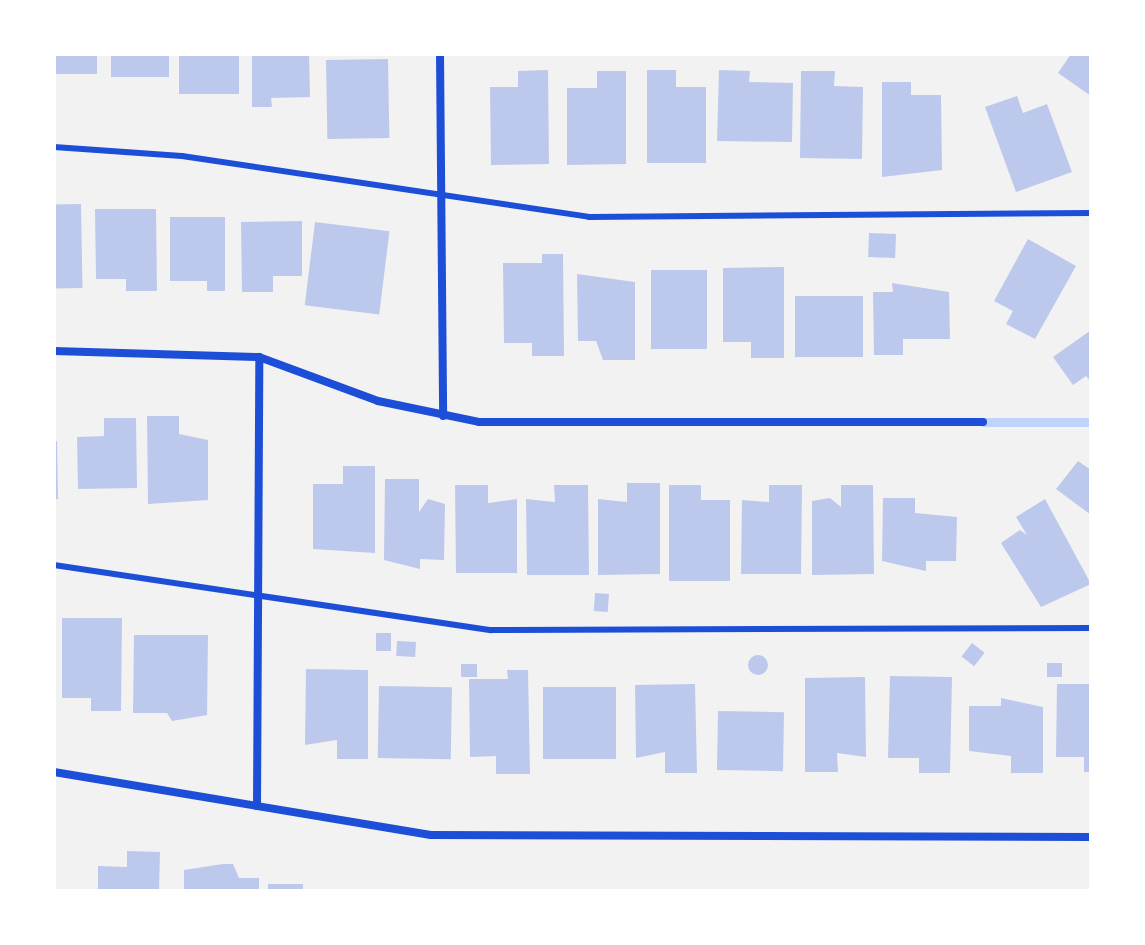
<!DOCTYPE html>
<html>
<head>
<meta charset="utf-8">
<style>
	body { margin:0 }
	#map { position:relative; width:1145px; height:945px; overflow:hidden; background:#f2f2f2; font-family:"Asap Condensed",sans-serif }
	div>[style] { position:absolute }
	.stream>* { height:9px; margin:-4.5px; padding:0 4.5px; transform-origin:4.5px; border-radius:4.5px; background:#bfd3fe }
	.building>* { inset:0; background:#bdc9ec; transform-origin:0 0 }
	.round { border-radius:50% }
	.service>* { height:6px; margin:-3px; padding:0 3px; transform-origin:3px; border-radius:3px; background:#1d4ed8 }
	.minor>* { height:8px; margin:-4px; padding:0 4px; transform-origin:4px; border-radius:4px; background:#1d4ed8 }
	span { translate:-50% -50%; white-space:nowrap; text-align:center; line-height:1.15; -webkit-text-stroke:6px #fff; paint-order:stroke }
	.frame { position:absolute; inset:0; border:56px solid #fff; pointer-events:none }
</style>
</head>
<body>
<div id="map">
	<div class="stream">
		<i style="left:983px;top:422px;width:108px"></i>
	</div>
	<div class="building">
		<i style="left:54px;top:54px;width:43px;height:20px"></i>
		<i style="left:111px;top:54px;width:58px;height:23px"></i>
		<i style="left:179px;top:54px;width:60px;height:40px"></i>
		<i style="clip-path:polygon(252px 54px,309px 54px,310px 97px,271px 98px,272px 107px,252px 107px)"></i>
		<i style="clip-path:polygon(1071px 54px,1091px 55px,1091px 96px,1058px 73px)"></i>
		<i style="left:388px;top:59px;width:79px;height:62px;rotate:89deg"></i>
		<i style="clip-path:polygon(548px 70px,549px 164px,491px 165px,490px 87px,518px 87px,518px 71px)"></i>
		<i style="clip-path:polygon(647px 70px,676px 70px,676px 87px,706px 87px,706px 163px,647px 163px)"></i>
		<i style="clip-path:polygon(719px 70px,750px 71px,749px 82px,793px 83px,792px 142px,717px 141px)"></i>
		<i style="clip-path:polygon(597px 71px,626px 71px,626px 164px,567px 165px,567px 88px,597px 88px)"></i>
		<i style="clip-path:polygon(801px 71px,835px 71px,834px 86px,863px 87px,862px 159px,800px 158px)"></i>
		<i style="clip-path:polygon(882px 82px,911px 82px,911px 95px,941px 95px,942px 170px,882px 177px)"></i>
		<i style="clip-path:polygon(1017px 96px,1023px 113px,1047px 104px,1072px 172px,1016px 192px,985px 107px)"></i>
		<i style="left:81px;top:204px;width:84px;height:27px;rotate:89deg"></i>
		<i style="clip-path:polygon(95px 209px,156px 209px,157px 291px,126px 291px,126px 279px,96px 279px)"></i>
		<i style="clip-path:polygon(170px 217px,225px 217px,225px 291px,207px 291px,207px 281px,170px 281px)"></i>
		<i style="clip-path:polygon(302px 221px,302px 276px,273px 276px,273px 292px,242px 292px,241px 222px)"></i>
		<i style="left:315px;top:222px;width:75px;height:84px;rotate:7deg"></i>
		<i style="left:869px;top:233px;width:27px;height:24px;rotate:2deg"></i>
		<i style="clip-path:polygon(1028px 239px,1076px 266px,1035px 339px,1006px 324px,1013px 311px,994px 301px)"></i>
		<i style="clip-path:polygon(542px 254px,563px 254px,564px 356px,532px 356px,532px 343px,504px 343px,503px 263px,542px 263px)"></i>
		<i style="clip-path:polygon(784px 267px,784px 358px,751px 358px,751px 342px,723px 342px,723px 268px)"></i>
		<i style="left:651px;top:270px;width:56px;height:79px"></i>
		<i style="clip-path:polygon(577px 274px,635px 282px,635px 360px,603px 360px,596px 341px,578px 341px)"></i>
		<i style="clip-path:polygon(892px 283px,949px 292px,950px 339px,903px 339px,903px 355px,874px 355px,873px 292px,893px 292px)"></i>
		<i style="left:795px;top:296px;width:68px;height:61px"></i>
		<i style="clip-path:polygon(1091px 330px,1091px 382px,1086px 376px,1073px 385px,1053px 357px)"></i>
		<i style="clip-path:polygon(147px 416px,179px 416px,179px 434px,208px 440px,208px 500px,148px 504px)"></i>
		<i style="clip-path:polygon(104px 418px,136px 418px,137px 488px,78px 489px,77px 437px,104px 436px)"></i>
		<i style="clip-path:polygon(54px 441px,57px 441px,58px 499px,54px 499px)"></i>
		<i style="clip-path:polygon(1078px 461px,1091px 470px,1091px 515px,1056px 489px)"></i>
		<i style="clip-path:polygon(343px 466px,375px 466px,375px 553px,313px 549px,313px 484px,343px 484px)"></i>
		<i style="clip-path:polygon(385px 479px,419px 479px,419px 512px,428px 499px,445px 504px,444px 560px,420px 559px,420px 569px,384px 560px)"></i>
		<i style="clip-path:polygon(627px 483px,660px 483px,660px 574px,598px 575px,598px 499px,627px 502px)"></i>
		<i style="clip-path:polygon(455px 485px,488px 485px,488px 503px,517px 499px,517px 573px,456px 573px)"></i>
		<i style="clip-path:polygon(554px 485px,588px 485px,589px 575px,527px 575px,526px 499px,555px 502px)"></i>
		<i style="clip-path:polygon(669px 485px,701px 485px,701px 500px,730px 500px,730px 581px,669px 581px)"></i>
		<i style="clip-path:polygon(769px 485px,802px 485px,801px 574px,741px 574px,742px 500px,769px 502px)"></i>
		<i style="clip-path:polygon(841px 485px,873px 485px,874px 574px,812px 575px,812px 501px,830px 498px,841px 507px)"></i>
		<i style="clip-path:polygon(883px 498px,915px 498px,915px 513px,957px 517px,956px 561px,926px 561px,926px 571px,882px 561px)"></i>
		<i style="clip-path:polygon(1045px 499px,1091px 584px,1041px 607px,1001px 543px,1020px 530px,1027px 535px,1016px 517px)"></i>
		<i style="left:595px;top:593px;width:14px;height:18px;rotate:4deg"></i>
		<i style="clip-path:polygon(62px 618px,122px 618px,121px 711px,91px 711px,91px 698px,62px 698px)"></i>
		<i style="left:376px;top:633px;width:15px;height:18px"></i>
		<i style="clip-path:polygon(134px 635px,208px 635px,207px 715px,172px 721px,167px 713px,133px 713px)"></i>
		<i style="left:397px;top:641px;width:19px;height:15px;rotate:3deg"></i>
		<i style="left:972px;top:643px;width:16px;height:17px;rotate:38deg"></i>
		<i class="round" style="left:748px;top:655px;width:20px;height:20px"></i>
		<i style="left:1047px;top:663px;width:15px;height:14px"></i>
		<i style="left:461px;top:664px;width:16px;height:13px"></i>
		<i style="clip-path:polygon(306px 669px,368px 670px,368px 759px,337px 759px,337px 740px,305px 745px)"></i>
		<i style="clip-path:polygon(507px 670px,528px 670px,530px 774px,496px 774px,496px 756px,470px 757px,469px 679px,508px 679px)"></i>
		<i style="clip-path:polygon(890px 676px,952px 677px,950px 773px,919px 773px,919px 758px,888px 758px)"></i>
		<i style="clip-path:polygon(865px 677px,866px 757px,837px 753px,838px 772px,805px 772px,805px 678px)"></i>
		<i style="clip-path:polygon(695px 684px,697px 773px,665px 773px,665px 752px,636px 758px,635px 685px)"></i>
		<i style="clip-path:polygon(1057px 684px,1091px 684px,1091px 772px,1084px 772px,1084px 757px,1056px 757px)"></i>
		<i style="left:379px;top:686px;width:73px;height:72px;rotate:1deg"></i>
		<i style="left:543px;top:687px;width:73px;height:72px"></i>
		<i style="clip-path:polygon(1001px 698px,1043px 707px,1043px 773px,1011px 773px,1011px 756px,969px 751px,969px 706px,1001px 706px)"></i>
		<i style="left:718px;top:711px;width:66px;height:59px;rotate:1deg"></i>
		<i style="clip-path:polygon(127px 851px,160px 852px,159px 891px,98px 891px,98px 866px,127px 867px)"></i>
		<i style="clip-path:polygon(223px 864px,233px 864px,239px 878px,259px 878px,259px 891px,184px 891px,184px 870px)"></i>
		<i style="left:268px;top:884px;width:35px;height:7px"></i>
	</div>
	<div class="service">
		<i style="left:54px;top:147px;width:128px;rotate:4deg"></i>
		<i style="left:182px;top:156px;width:412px;rotate:8.5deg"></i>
		<i style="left:589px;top:217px;width:502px;rotate:-0.46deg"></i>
		<i style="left:54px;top:565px;width:442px;rotate:8.5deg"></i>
		<i style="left:491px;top:630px;width:600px;rotate:-0.19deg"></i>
	</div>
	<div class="minor">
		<i style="left:440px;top:54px;width:362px;rotate:89.5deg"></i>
		<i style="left:54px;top:351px;width:205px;rotate:1.7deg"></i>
		<i style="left:259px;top:357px;width:127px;rotate:20.3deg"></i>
		<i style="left:378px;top:401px;width:103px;rotate:11.7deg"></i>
		<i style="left:479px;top:422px;width:504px"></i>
		<i style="left:54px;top:772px;width:382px;rotate:9.5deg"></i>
		<i style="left:431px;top:835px;width:660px;rotate:0.17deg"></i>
		<i style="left:257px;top:806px;width:449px;rotate:-89.7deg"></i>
	</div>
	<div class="frame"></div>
</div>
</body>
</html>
